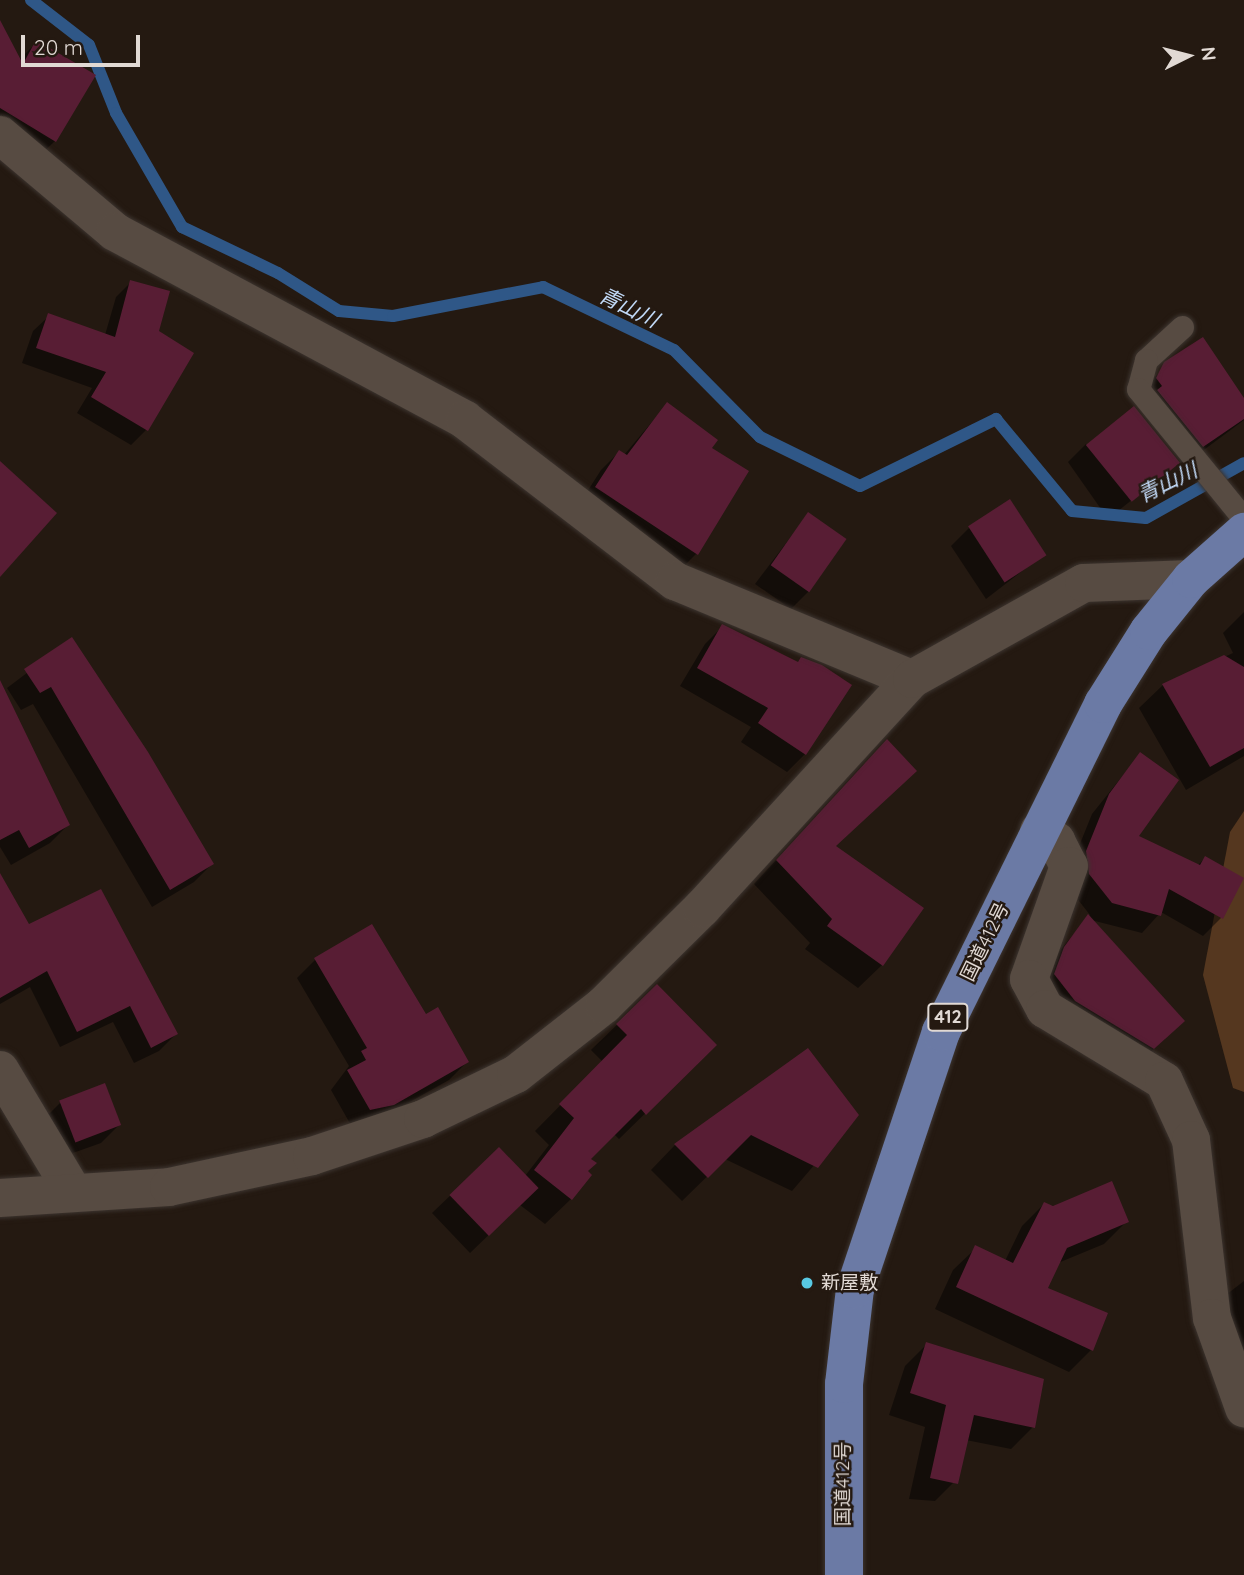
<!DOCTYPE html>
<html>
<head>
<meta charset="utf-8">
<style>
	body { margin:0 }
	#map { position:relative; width:1244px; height:1575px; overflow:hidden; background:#241911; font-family:Quicksand,"Noto Sans JP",sans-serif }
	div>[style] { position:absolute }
	.green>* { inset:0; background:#55371f }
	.shadow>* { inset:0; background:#0007 }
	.stream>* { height:12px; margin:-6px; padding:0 6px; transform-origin:6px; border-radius:6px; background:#2f5787 }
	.building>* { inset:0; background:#581d34; transform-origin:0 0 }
	.roads { filter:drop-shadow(0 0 2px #3c342f) drop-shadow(0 0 2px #3c342f) }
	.service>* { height:23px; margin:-11.5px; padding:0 11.5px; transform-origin:11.5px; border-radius:11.5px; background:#574b42 }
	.minor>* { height:38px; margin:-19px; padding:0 19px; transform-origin:19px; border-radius:19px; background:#574b42 }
	.trunk>* { height:38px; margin:-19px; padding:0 19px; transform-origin:19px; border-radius:19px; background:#6b7aa5 }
	.dots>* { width:19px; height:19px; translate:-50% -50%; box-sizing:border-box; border:4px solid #241911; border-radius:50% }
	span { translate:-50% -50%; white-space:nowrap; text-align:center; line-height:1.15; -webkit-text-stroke:5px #241911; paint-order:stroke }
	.shield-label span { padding:2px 5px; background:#241911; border:2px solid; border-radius:5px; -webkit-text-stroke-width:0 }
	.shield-label { font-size:18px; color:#e1d9d4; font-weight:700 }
	.street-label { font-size:19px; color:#e1d9d4 }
	.poi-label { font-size:19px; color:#e1d9d4 }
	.left { translate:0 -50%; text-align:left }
	.water-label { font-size:21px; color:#c2daf8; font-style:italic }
	.north { position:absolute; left:1153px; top:21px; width:70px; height:70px; -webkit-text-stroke:5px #241911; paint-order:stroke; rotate:84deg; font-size:19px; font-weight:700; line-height:28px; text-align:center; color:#e1d9d4 }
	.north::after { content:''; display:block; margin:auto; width:24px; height:32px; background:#e1d9d4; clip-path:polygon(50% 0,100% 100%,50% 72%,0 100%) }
	.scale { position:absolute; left:21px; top:35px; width:119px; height:32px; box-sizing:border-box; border:4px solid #e1d9d4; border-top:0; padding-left:9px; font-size:21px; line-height:24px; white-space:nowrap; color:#e1d9d4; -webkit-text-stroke:5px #241911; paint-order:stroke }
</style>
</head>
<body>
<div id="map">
	<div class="green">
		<i style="clip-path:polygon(1244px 811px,1244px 1092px,1233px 1088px,1203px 975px,1230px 832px)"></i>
	</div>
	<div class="shadow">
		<i style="clip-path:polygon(0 24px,19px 60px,37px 42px,55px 141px,38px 157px,0 135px)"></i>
		<i style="clip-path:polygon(131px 282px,157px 332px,146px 430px,131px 445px,77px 413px,92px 388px,22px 363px,33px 331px,49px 316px,105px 335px,116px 297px)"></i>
		<i style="clip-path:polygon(1202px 339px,1244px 401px,1244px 420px,1185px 464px,1141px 388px)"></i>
		<i style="clip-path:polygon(667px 404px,709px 448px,746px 471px,696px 554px,678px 572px,578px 506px,601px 470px,619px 452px,624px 455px)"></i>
		<i style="clip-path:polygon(1086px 444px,1178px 463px,1108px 519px,1068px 462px)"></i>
		<i style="clip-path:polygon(808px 514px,809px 591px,791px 609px,755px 584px)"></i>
		<i style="clip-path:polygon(969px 528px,1044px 554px,986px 599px,951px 546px)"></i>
		<i style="clip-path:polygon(1244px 612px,1244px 756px,1186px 790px,1139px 708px,1163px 685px,1233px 653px,1223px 633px)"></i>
		<i style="clip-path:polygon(723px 626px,805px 754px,787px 772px,741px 742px,751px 727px,680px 686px,705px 644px)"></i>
		<i style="clip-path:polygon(72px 639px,212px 864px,194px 882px,152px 907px,33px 704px,21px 710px,7px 688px)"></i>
		<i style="clip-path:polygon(0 714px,68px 825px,50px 843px,11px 865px,0 847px)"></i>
		<i style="clip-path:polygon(1140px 754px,1136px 837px,1197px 866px,1205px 858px,1221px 918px,1203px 936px,1161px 912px,1142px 933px,1091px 920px,1165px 1039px,1135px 1066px,1057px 1019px,1046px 967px,1090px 915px,1072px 892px,1069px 871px,1092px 814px)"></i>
		<i style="clip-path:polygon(864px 764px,835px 847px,882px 965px,858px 988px,805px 949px,810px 943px,754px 884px)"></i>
		<i style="clip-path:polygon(0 923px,28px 926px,176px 1034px,159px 1051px,134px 1063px,113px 1022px,60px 1047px,30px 987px,0 1004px)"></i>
		<i style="clip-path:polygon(371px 926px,425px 1016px,467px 1062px,449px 1080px,374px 1122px,352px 1127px,331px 1090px,349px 1066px,297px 978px,315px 960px)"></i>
		<i style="clip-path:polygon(657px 986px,715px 1045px,619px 1139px,614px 1134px,589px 1159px,571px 1199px,545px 1224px,520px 1205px,470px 1253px,432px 1213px,499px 1149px,525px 1176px,549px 1145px,535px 1131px,603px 1062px,591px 1050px)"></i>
		<i style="clip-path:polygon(60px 1103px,119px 1125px,101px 1143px,56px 1159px,42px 1121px)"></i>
		<i style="clip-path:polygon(857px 1115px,792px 1191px,725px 1159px,682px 1201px,651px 1170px,675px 1145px)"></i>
		<i style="clip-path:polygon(1044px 1204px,1127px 1221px,1104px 1244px,1058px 1263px,1046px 1289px,1091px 1350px,1069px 1372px,935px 1309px,953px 1270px,976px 1248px,1005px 1261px,1022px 1226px)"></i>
		<i style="clip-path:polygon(1244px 1281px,1244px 1362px,1213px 1305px)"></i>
		<i style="clip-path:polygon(927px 1344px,1033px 1427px,1011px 1449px,966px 1440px,957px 1479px,935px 1501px,909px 1499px,925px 1427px,889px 1415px,905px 1366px)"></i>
	</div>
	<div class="stream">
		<i style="left:31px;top:0;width:73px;rotate:37.8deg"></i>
		<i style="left:89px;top:45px;width:73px;rotate:68.3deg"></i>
		<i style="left:116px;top:113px;width:132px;rotate:59.9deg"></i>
		<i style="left:182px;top:227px;width:106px;rotate:25.6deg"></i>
		<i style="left:278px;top:273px;width:72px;rotate:31.9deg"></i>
		<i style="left:339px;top:311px;width:54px;rotate:5.3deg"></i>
		<i style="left:393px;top:316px;width:153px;rotate:-10.9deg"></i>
		<i style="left:543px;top:287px;width:145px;rotate:25.7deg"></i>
		<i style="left:674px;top:350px;width:122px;rotate:45.3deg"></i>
		<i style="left:760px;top:437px;width:111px;rotate:26.1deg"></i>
		<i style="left:860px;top:486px;width:152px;rotate:-26.2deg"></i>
		<i style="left:996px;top:419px;width:119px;rotate:50.4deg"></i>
		<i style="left:1072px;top:511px;width:74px;rotate:5.4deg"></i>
		<i style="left:1146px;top:518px;width:112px;rotate:-29.3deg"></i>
	</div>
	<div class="building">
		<i style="clip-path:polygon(0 20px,23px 64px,36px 40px,96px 75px,56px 142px,0 108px)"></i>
		<i style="clip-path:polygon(130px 280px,170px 291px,159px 331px,194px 353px,148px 431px,91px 397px,106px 372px,36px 348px,48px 313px,115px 337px)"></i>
		<i style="clip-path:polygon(1203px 337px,1244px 398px,1244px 419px,1203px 447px,1157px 390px,1162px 386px,1156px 378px,1164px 362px)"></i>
		<i style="clip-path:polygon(667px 402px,718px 440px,712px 448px,749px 471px,698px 555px,595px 487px,619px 450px,627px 455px)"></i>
		<i style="left:1134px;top:406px;width:73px;height:62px;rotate:51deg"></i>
		<i style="clip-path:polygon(0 461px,57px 513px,0 577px)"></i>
		<i style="left:1010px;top:499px;width:67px;height:50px;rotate:57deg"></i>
		<i style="left:808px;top:512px;width:47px;height:65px;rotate:35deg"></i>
		<i style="clip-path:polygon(722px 624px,798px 662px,801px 657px,822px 665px,852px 685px,806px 755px,758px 723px,768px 708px,697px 668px)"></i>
		<i style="clip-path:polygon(72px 637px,148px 752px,214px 864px,170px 890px,51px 687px,40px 693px,24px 669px)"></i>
		<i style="clip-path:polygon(1224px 655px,1244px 667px,1244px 748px,1210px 767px,1162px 684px)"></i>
		<i style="clip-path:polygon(0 680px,70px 825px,29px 848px,19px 830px,0 840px)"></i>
		<i style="clip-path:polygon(887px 739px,917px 771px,836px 846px,924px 908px,883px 966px,827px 926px,832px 919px,776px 860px)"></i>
		<i style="clip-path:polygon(1140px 752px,1179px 780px,1139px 836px,1200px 865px,1205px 856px,1244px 878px,1223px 919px,1169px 889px,1161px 916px,1112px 903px,1089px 874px,1086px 851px,1109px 794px)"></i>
		<i style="clip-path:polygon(0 873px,29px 924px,101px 889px,178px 1034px,151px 1048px,130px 1006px,77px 1032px,47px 971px,0 998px)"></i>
		<i style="clip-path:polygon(1088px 914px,1185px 1021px,1154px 1049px,1075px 1001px,1054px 974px,1064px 947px)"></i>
		<i style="clip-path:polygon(372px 924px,426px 1014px,438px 1007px,469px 1062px,394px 1105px,370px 1110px,347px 1070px,366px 1060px,361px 1051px,367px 1048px,314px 958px)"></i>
		<i style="clip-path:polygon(657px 984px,717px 1045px,646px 1115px,641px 1109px,591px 1159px,597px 1163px,588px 1171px,592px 1175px,572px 1200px,534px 1170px,574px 1118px,559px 1104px,627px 1035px,616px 1024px)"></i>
		<i style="clip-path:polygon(808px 1048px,859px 1115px,818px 1168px,751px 1135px,708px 1178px,674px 1144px)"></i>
		<i style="left:105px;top:1083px;width:45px;height:49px;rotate:69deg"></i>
		<i style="left:499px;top:1147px;width:57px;height:69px;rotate:46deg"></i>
		<i style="clip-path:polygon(1112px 1181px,1129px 1222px,1067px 1248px,1048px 1288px,1108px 1313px,1093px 1351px,956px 1287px,975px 1245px,1013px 1263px,1044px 1202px,1053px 1206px)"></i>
		<i style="clip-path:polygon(926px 1342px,1044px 1379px,1035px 1428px,974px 1415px,958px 1484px,930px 1478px,946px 1405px,910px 1393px)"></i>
	</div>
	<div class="roads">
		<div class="service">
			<i style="left:1182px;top:327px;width:49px;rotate:137.5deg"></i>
			<i style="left:1146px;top:360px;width:30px;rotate:105deg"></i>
			<i style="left:1138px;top:389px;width:168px;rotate:50.8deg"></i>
		</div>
		<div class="minor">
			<i style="left:0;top:135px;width:150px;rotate:40.1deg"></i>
			<i style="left:115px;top:232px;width:397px;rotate:28.2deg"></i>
			<i style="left:465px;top:420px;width:265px;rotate:37.5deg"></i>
			<i style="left:675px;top:581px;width:256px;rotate:22.5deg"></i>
			<i style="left:1039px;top:831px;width:20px;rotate:30deg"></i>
			<i style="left:1056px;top:841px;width:28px;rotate:63deg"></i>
			<i style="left:1069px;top:866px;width:120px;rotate:109.5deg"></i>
			<i style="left:1029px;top:979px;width:34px;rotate:62deg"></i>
			<i style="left:1045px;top:1009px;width:139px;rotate:31.2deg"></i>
			<i style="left:1164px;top:1081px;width:65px;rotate:65.4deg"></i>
			<i style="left:1191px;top:1140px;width:179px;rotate:83.3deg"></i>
			<i style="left:1212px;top:1318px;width:96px;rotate:70.4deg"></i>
			<i style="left:0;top:1070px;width:142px;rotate:59.1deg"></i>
			<i style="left:0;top:1198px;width:169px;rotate:-3.7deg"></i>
			<i style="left:169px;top:1187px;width:146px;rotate:-12.2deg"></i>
			<i style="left:312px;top:1156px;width:117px;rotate:-18.4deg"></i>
			<i style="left:423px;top:1119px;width:103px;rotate:-25.8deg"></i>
			<i style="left:516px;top:1074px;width:112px;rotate:-38.1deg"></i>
			<i style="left:604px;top:1005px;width:138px;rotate:-44.7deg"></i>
			<i style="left:702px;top:908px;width:311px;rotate:-47.5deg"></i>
			<i style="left:912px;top:679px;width:197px;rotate:-29.2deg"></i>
			<i style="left:1084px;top:583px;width:107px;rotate:-2.1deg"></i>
		</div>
		<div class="trunk">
			<i style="left:844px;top:1575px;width:191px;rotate:-90deg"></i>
			<i style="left:844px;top:1384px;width:96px;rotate:-83.4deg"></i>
			<i style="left:855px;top:1289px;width:271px;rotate:-71.5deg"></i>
			<i style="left:941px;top:1032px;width:366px;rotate:-63.7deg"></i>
			<i style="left:1103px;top:704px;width:86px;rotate:-57.8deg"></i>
			<i style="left:1149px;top:631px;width:67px;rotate:-51.1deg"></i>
			<i style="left:1191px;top:579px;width:71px;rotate:-41.6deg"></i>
		</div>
	</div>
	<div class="dots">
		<i style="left:807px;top:1283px;background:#58c9e3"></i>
	</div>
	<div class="shield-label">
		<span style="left:948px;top:1017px">412</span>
	</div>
	<div class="street-label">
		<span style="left:985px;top:942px;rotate:-64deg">国道412号</span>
		<span style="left:843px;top:1484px;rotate:-90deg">国道412号</span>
	</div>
	<div class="poi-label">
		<span class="left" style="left:821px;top:1283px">新屋敷</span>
	</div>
	<div class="water-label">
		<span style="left:629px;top:307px;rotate:26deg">青山川</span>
		<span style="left:1167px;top:482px;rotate:-26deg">青山川</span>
	</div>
	<div class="north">N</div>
	<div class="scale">20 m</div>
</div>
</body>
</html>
